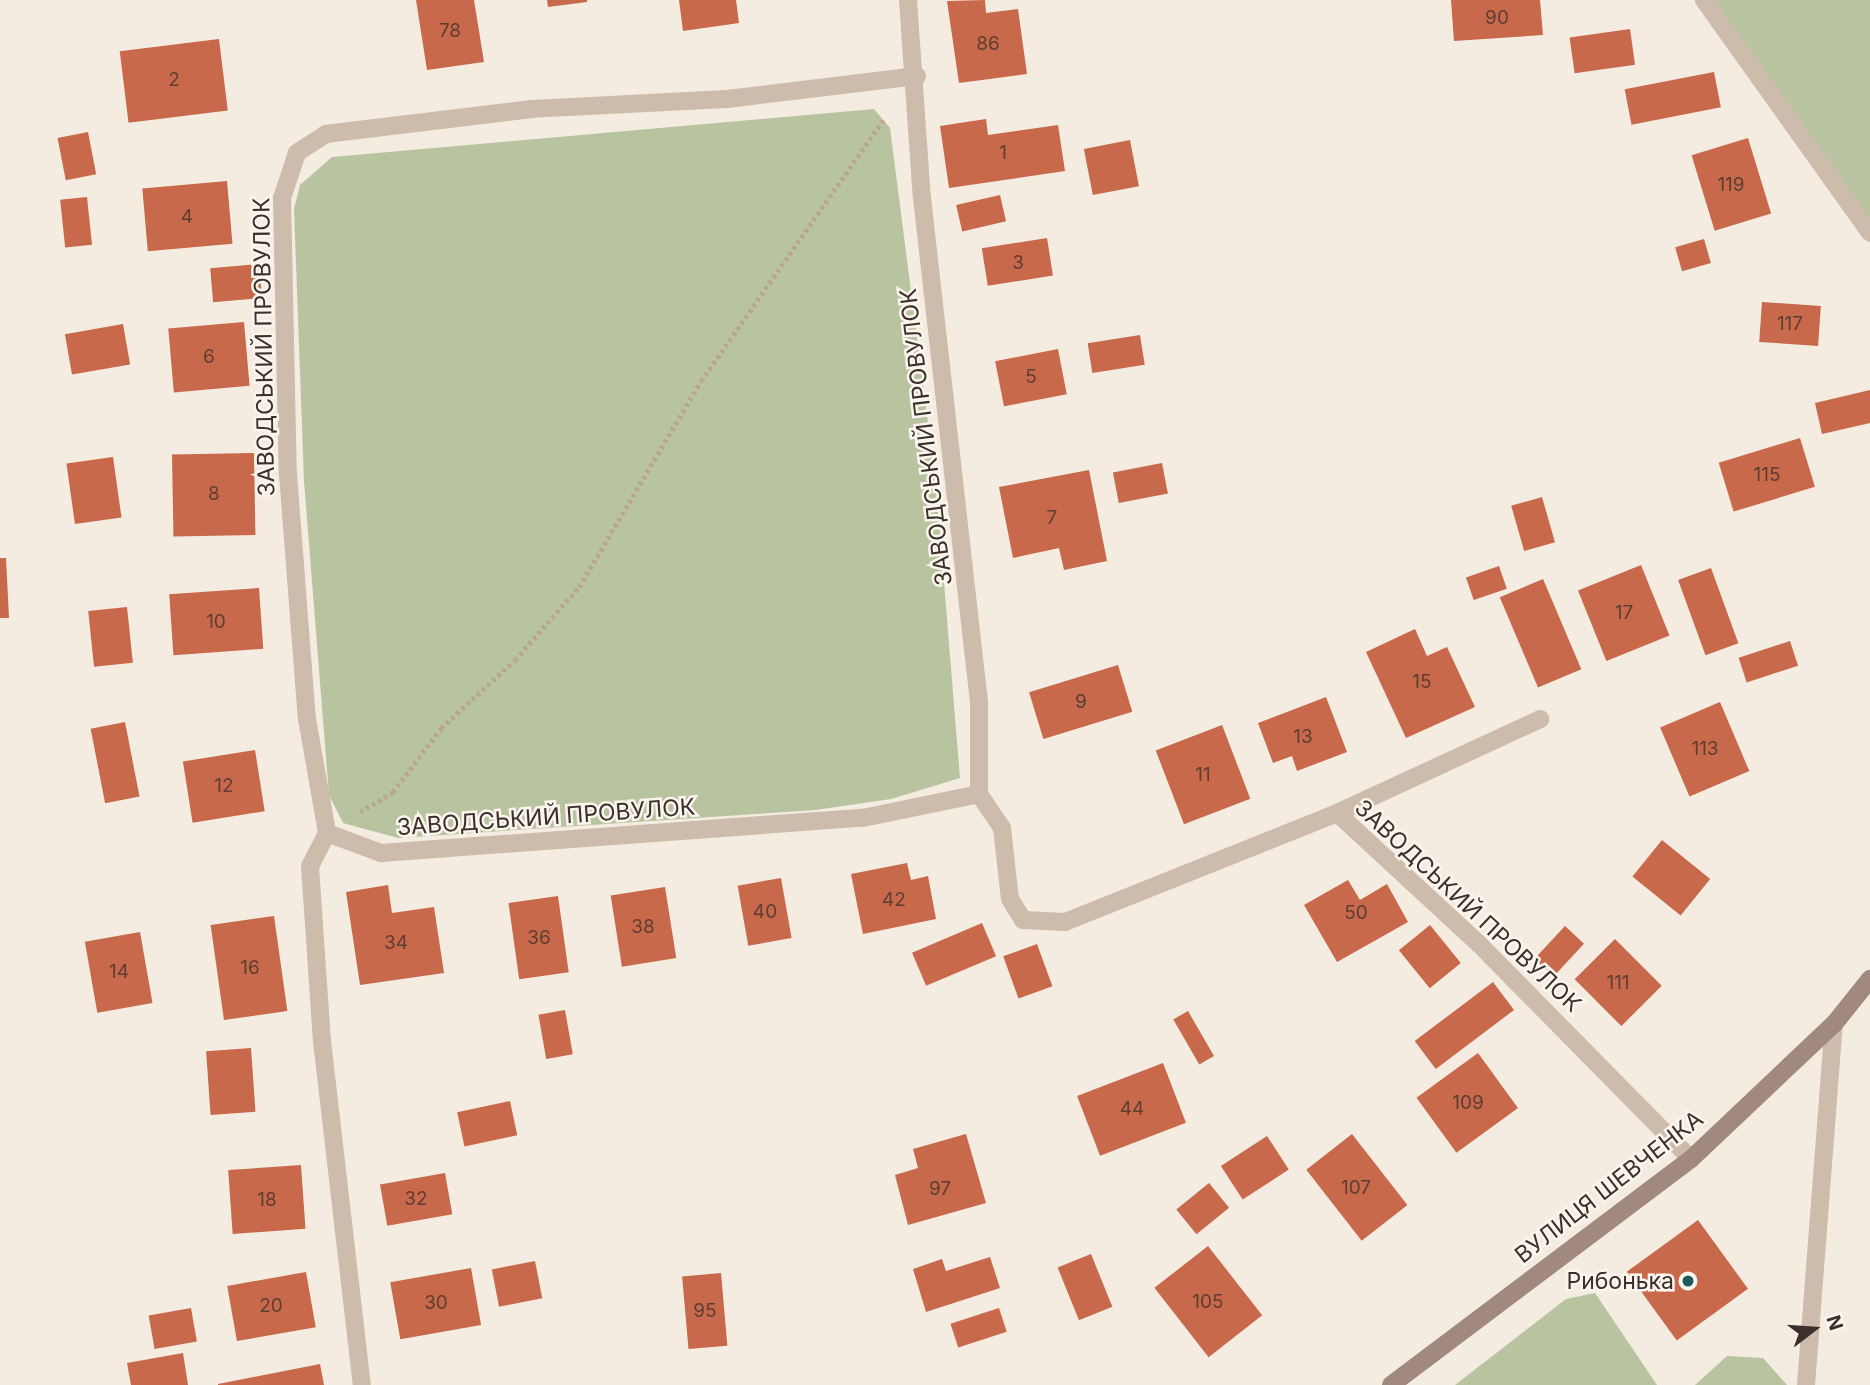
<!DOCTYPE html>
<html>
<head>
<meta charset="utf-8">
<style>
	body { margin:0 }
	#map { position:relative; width:1870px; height:1385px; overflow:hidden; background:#f4ebe1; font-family:Inter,sans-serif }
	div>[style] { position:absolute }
	.green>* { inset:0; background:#b8c4a0 }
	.building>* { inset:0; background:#c8694b; transform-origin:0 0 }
	.path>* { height:4.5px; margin-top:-2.25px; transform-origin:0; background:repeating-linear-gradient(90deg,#b9a596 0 3.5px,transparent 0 7px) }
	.lane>* { height:18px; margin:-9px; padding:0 9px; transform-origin:9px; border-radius:9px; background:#cdbbac }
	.street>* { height:18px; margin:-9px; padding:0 9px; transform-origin:9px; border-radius:9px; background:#cdbbac }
	.secondary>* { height:18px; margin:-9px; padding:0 9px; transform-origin:9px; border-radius:9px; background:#a18a7d }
	.dots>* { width:19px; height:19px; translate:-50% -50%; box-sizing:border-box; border:4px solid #fbf5ee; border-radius:50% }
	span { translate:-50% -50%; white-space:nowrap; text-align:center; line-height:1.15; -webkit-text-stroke:5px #fbf5ee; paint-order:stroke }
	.number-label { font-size:19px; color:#5e3e33 }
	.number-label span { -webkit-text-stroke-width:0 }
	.street-label { font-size:23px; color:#3b302b }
	.poi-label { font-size:23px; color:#3b302b }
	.right { translate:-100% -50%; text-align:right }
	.north { position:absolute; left:1779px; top:1294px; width:70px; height:70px; -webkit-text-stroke:5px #fbf5ee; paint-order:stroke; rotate:73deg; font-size:19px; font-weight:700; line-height:28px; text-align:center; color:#3b302b }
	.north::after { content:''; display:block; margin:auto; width:24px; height:32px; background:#3b302b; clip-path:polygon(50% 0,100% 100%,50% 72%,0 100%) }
</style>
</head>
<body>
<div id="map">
	<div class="green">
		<i style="clip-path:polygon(1704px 0,1870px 0,1870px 233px)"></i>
		<i style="clip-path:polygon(874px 109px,890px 128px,936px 485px,960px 778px,891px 799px,815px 810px,398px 838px,343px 823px,329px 795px,304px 481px,294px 209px,300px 185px,332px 157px)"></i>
		<i style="clip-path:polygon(1595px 1293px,1657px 1385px,1455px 1385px,1566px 1299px)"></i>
		<i style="clip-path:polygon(1727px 1356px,1763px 1358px,1787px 1385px,1695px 1385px)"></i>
	</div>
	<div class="building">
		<i style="clip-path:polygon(416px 0,474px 0,484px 62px,427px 70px)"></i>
		<i style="clip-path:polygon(547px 0,587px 0,587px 2px,548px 7px)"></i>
		<i style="clip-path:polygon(679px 0,736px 0,739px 23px,683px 31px)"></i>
		<i style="clip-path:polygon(985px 0,986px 13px,1018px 9px,1027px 74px,959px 83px,947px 1px)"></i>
		<i style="clip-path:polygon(1451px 0,1540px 0,1543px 35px,1454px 41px)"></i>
		<i style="left:1630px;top:29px;width:36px;height:61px;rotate:82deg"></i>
		<i style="left:219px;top:39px;width:72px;height:100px;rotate:83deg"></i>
		<i style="left:1714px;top:72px;width:36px;height:91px;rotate:79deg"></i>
		<i style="clip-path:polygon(986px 119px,988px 135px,1058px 125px,1065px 171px,949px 188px,940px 126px)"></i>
		<i style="left:88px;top:132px;width:43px;height:31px;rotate:79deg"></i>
		<i style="left:1748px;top:138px;width:79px;height:59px;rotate:73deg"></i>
		<i style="left:1130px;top:140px;width:47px;height:47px;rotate:79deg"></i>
		<i style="left:227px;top:181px;width:63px;height:85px;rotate:85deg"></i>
		<i style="left:1000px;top:195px;width:27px;height:45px;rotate:77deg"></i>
		<i style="left:87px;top:197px;width:48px;height:27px;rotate:84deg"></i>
		<i style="left:1047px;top:238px;width:38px;height:66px;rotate:81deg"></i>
		<i style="left:1704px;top:239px;width:25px;height:30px;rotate:74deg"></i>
		<i style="left:259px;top:264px;width:34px;height:49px;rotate:85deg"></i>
		<i style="left:1762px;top:302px;width:59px;height:40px;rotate:4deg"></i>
		<i style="left:244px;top:322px;width:64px;height:76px;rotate:85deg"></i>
		<i style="left:123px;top:324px;width:41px;height:59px;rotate:80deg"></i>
		<i style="left:1140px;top:335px;width:30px;height:53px;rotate:81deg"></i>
		<i style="left:1058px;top:349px;width:46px;height:64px;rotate:79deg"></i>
		<i style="clip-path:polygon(1870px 390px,1870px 423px,1822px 434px,1815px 403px)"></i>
		<i style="left:1800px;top:438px;width:51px;height:85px;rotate:73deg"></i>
		<i style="left:254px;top:453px;width:82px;height:82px;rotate:89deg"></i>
		<i style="left:113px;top:457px;width:61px;height:47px;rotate:82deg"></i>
		<i style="left:1162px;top:463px;width:31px;height:50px;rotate:79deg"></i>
		<i style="clip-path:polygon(1089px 470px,1107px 561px,1064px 570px,1059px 548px,1013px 558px,999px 487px)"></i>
		<i style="left:1542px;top:497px;width:47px;height:32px;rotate:74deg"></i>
		<i style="clip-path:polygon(0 558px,6px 558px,9px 618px,0 618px)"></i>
		<i style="left:1641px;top:565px;width:76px;height:68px;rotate:68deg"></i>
		<i style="left:1499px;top:566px;width:24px;height:35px;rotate:71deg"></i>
		<i style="left:1711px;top:568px;width:80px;height:35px;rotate:70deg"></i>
		<i style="left:1543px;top:579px;width:98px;height:47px;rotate:67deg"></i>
		<i style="left:259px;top:588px;width:61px;height:90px;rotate:86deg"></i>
		<i style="left:127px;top:607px;width:56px;height:39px;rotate:84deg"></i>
		<i style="clip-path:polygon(1415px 629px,1427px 656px,1447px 647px,1475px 707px,1406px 738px,1366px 652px)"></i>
		<i style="left:1790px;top:641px;width:26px;height:54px;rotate:72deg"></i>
		<i style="left:1118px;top:665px;width:49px;height:93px;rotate:73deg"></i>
		<i style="clip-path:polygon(1326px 697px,1347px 752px,1297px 771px,1292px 756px,1273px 763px,1258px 723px)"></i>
		<i style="left:1720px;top:702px;width:75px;height:65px;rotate:67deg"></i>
		<i style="left:125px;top:722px;width:76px;height:35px;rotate:79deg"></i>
		<i style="left:1222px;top:725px;width:79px;height:71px;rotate:69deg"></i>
		<i style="left:255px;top:750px;width:62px;height:73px;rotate:81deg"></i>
		<i style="left:1662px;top:840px;width:62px;height:47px;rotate:39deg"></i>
		<i style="clip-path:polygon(907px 863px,911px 880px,928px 876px,936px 919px,863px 934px,851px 874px)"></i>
		<i style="left:781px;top:878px;width:61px;height:44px;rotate:80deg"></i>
		<i style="clip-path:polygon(1348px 880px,1360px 900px,1387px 884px,1408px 922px,1337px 962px,1304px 905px)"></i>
		<i style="clip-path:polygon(388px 885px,392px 913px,434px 907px,444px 973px,360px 985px,346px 892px)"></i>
		<i style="left:665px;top:887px;width:72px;height:55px;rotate:81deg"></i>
		<i style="left:558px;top:896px;width:77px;height:50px;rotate:82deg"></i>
		<i style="left:274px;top:916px;width:96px;height:64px;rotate:82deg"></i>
		<i style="left:982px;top:923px;width:36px;height:76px;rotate:67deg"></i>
		<i style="left:1430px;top:925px;width:49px;height:40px;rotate:51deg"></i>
		<i style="left:1565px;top:926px;width:26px;height:45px;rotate:43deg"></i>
		<i style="left:140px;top:932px;width:72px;height:56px;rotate:80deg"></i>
		<i style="left:1615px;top:939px;width:66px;height:57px;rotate:45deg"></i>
		<i style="left:1037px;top:944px;width:45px;height:36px;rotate:70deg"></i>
		<i style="left:1493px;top:982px;width:35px;height:98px;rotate:53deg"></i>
		<i style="left:565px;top:1010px;width:45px;height:27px;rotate:80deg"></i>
		<i style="left:1188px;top:1011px;width:52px;height:17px;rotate:60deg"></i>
		<i style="left:251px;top:1048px;width:64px;height:45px;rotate:86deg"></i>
		<i style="left:1478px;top:1053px;width:68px;height:76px;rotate:54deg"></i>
		<i style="left:1163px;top:1063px;width:64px;height:92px;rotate:69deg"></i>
		<i style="left:510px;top:1101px;width:35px;height:54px;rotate:78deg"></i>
		<i style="clip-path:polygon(966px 1134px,986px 1203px,908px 1225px,895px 1175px,918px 1168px,913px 1149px)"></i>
		<i style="left:1352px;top:1134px;width:90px;height:58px;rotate:52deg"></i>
		<i style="left:1267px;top:1136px;width:40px;height:55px;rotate:57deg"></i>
		<i style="left:301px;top:1165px;width:64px;height:73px;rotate:86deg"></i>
		<i style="left:445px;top:1173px;width:42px;height:66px;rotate:80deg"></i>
		<i style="left:1209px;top:1183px;width:32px;height:42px;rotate:51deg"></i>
		<i style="left:1698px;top:1220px;width:85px;height:88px;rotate:54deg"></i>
		<i style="left:1208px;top:1246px;width:88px;height:68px;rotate:52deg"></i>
		<i style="left:1091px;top:1254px;width:57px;height:36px;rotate:68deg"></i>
		<i style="clip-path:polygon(990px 1257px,1000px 1288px,926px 1312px,913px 1269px,942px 1259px,946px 1271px)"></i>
		<i style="left:535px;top:1261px;width:38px;height:44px;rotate:79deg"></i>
		<i style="left:471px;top:1268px;width:58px;height:82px;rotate:80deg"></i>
		<i style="left:306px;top:1272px;width:56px;height:80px;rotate:80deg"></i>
		<i style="left:721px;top:1273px;width:73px;height:39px;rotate:85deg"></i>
		<i style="left:191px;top:1308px;width:34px;height:43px;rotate:80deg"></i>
		<i style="left:999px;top:1308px;width:25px;height:51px;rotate:72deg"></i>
		<i style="clip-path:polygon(183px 1353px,188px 1385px,131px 1385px,127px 1363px)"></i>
		<i style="clip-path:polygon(320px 1364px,324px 1385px,218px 1385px,218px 1384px)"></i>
	</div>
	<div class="path">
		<i style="left:360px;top:812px;width:39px;rotate:-31deg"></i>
		<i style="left:393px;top:792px;width:80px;rotate:-53.1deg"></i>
		<i style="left:441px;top:728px;width:100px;rotate:-42.6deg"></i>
		<i style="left:515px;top:660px;width:97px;rotate:-48.8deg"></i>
		<i style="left:579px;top:587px;width:239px;rotate:-59.4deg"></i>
		<i style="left:701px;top:381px;width:318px;rotate:-55.1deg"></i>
	</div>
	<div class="lane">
		<i style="left:1337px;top:813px;width:224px;rotate:-24.8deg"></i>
	</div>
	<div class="street">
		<i style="left:908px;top:0;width:198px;rotate:86deg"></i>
		<i style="left:922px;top:198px;width:507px;rotate:83.55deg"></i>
		<i style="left:979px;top:702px;width:92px;rotate:90deg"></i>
		<i style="left:979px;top:794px;width:41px;rotate:55.9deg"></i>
		<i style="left:1002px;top:828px;width:71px;rotate:83.6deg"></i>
		<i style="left:1010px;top:899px;width:25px;rotate:58deg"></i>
		<i style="left:1023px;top:920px;width:42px;rotate:2.7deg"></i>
		<i style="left:1065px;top:922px;width:293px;rotate:-21.8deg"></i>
		<i style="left:1337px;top:813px;width:193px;rotate:42.7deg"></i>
		<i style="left:1479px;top:944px;width:302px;rotate:45.4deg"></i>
		<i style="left:1704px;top:0;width:286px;rotate:54.5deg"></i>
		<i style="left:917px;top:76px;width:191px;rotate:173.1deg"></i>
		<i style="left:727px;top:99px;width:195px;rotate:177.1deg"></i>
		<i style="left:532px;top:109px;width:208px;rotate:173.1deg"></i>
		<i style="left:326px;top:134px;width:35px;rotate:147deg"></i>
		<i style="left:297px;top:153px;width:47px;rotate:108.4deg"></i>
		<i style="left:282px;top:198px;width:276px;rotate:88.8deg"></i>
		<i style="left:288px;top:474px;width:246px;rotate:85.6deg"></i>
		<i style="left:307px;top:719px;width:116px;rotate:80deg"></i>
		<i style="left:327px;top:833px;width:58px;rotate:20.3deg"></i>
		<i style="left:381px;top:853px;width:483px;rotate:-4.2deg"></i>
		<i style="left:863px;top:818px;width:118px;rotate:-11.7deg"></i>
		<i style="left:327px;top:833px;width:37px;rotate:117deg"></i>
		<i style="left:310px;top:866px;width:175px;rotate:86.1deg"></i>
		<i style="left:322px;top:1041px;width:346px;rotate:83.4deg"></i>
		<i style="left:1806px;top:1385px;width:362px;rotate:-85.6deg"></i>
	</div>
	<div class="secondary">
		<i style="left:1391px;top:1385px;width:376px;rotate:-37deg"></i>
		<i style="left:1691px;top:1159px;width:197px;rotate:-43.4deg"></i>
		<i style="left:1834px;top:1024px;width:58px;rotate:-51.3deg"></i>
	</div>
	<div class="dots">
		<i style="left:1688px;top:1281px;background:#1f5a5e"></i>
	</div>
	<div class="number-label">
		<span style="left:1497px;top:18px">90</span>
		<span style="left:450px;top:31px">78</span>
		<span style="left:988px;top:44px">86</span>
		<span style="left:174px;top:80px">2</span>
		<span style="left:1003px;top:153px">1</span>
		<span style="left:1731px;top:185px">119</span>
		<span style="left:187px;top:217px">4</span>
		<span style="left:1018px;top:263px">3</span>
		<span style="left:1790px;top:324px">117</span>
		<span style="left:209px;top:357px">6</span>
		<span style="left:1031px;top:377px">5</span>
		<span style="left:1767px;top:475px">115</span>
		<span style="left:214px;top:494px">8</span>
		<span style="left:1052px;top:518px">7</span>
		<span style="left:1624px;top:613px">17</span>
		<span style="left:216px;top:622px">10</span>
		<span style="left:1422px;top:682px">15</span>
		<span style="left:1081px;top:702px">9</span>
		<span style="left:1303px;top:737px">13</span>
		<span style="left:1705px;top:749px">113</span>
		<span style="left:1203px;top:775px">11</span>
		<span style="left:224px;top:786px">12</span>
		<span style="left:894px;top:900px">42</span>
		<span style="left:765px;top:912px">40</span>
		<span style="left:1356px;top:913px">50</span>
		<span style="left:643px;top:927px">38</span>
		<span style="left:539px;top:938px">36</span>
		<span style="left:396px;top:943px">34</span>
		<span style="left:250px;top:968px">16</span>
		<span style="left:119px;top:972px">14</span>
		<span style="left:1618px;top:983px">111</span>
		<span style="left:1468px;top:1103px">109</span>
		<span style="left:1132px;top:1109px">44</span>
		<span style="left:1356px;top:1188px">107</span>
		<span style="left:940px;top:1189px">97</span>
		<span style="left:416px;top:1199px">32</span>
		<span style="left:267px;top:1200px">18</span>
		<span style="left:1208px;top:1302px">105</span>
		<span style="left:436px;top:1303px">30</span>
		<span style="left:271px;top:1306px">20</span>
		<span style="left:705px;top:1311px">95</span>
	</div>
	<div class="street-label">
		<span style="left:264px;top:347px;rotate:-91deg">ЗАВОДСЬКИЙ ПРОВУЛОК</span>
		<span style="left:926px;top:437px;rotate:-97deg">ЗАВОДСЬКИЙ ПРОВУЛОК</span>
		<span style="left:546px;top:817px;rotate:-4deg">ЗАВОДСЬКИЙ ПРОВУЛОК</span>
		<span style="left:1468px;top:906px;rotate:43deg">ЗАВОДСЬКИЙ ПРОВУЛОК</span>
		<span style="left:1609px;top:1187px;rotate:-38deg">ВУЛИЦЯ ШЕВЧЕНКА</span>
	</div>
	<div class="poi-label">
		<span class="right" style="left:1674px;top:1281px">Рибонька</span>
	</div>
	<div class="north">N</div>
</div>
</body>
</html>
